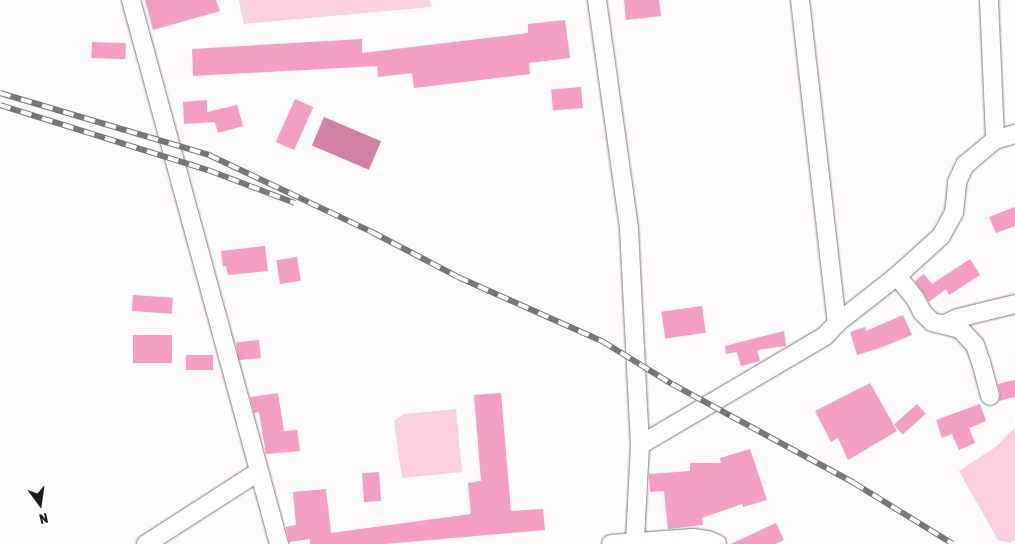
<!DOCTYPE html>
<html>
<head>
<meta charset="utf-8">
<style>
	body { margin:0 }
	#map { position:relative; width:1015px; height:544px; overflow:hidden; background:#fdfbfc; font-family:"Asap Condensed",sans-serif }
	div>[style] { position:absolute }
	.green>* { inset:0; background:#facfe0 }
	.water>* { inset:0; background:#d380a5; transform-origin:0 0 }
	.building>* { inset:0; background:#f49ec3; transform-origin:0 0 }
	.roads { filter:drop-shadow(0 0 1px #83777b) drop-shadow(0 0 1px #83777b) }
	.minor>* { height:18px; margin:-9px; padding:0 9px; transform-origin:9px; border-radius:9px; background:#fff }
	.rail>* { height:5.5px; margin-top:-2.75px; transform-origin:0; background:repeating-linear-gradient(90deg,#fff 0 11px,#797677 0 22px); box-sizing:border-box; border-block:1px solid #797677 }
	span { translate:-50% -50%; white-space:nowrap; text-align:center; line-height:1.15; -webkit-text-stroke:4px #fff; paint-order:stroke }
	.north { position:absolute; left:15px; top:479px; width:50px; height:50px; -webkit-text-stroke:4px #fff; paint-order:stroke; rotate:166deg; font-size:14px; font-weight:700; line-height:20px; text-align:center; color:#1f1b1d }
	.north::after { content:''; display:block; margin:auto; width:18px; height:22px; background:#1f1b1d; clip-path:polygon(50% 0,100% 100%,50% 72%,0 100%) }
</style>
</head>
<body>
<div id="map">
	<div class="green">
		<i style="clip-path:polygon(239px 0,430px 0,431px 7px,244px 24px)"></i>
		<i style="clip-path:polygon(456px 409px,462px 472px,402px 478px,394px 421px,404px 414px)"></i>
		<i style="clip-path:polygon(1015px 427px,1015px 540px,1010px 543px,998px 540px,959px 471px,997px 446px)"></i>
	</div>
	<div class="water">
		<i style="left:324px;top:117px;width:62px;height:31px;rotate:23deg"></i>
	</div>
	<div class="building">
		<i style="clip-path:polygon(145px 0,216px 0,220px 11px,153px 30px)"></i>
		<i style="clip-path:polygon(624px 0,659px 0,661px 16px,626px 20px)"></i>
		<i style="clip-path:polygon(565px 20px,570px 58px,529px 63px,530px 74px,414px 88px,412px 73px,378px 77px,377px 66px,193px 76px,192px 49px,362px 39px,362px 53px,528px 33px,528px 24px)"></i>
		<i style="left:92px;top:42px;width:34px;height:16px;rotate:2deg"></i>
		<i style="left:581px;top:87px;width:21px;height:30px;rotate:85deg"></i>
		<i style="left:295px;top:99px;width:20px;height:47px;rotate:24deg"></i>
		<i style="clip-path:polygon(207px 100px,207px 112px,237px 105px,243px 126px,218px 133px,215px 122px,184px 124px,183px 102px)"></i>
		<i style="clip-path:polygon(1015px 207px,1015px 226px,996px 233px,989px 217px)"></i>
		<i style="clip-path:polygon(265px 246px,268px 271px,228px 275px,226px 266px,223px 266px,221px 251px)"></i>
		<i style="left:297px;top:257px;width:24px;height:21px;rotate:81deg"></i>
		<i style="clip-path:polygon(970px 259px,980px 275px,949px 295px,946px 289px,929px 302px,915px 281px,924px 274px,932px 284px)"></i>
		<i style="left:133px;top:295px;width:40px;height:16px;rotate:4deg"></i>
		<i style="left:702px;top:306px;width:27px;height:41px;rotate:82deg"></i>
		<i style="clip-path:polygon(903px 315px,912px 335px,880px 348px,857px 355px,850px 332px,865px 327px,866px 331px)"></i>
		<i style="clip-path:polygon(784px 331px,786px 346px,757px 350px,760px 361px,741px 366px,737px 352px,726px 354px,725px 346px)"></i>
		<i style="left:133px;top:335px;width:39px;height:28px"></i>
		<i style="left:259px;top:340px;width:18px;height:23px;rotate:84deg"></i>
		<i style="left:186px;top:355px;width:27px;height:15px"></i>
		<i style="clip-path:polygon(1015px 380px,1015px 397px,999px 401px,1000px 394px,998px 384px)"></i>
		<i style="clip-path:polygon(870px 383px,897px 431px,848px 460px,838px 438px,831px 442px,815px 411px)"></i>
		<i style="clip-path:polygon(278px 393px,284px 431px,297px 430px,300px 451px,266px 454px,259px 412px,254px 413px,250px 397px)"></i>
		<i style="clip-path:polygon(501px 393px,511px 511px,543px 509px,545px 530px,385px 544px,310px 544px,310px 539px,289px 542px,286px 527px,296px 525px,293px 492px,326px 489px,331px 533px,471px 514px,468px 483px,481px 481px,474px 395px)"></i>
		<i style="left:917px;top:404px;width:13px;height:31px;rotate:48deg"></i>
		<i style="clip-path:polygon(980px 404px,986px 421px,969px 428px,975px 443px,959px 450px,952px 434px,942px 438px,936px 420px)"></i>
		<i style="clip-path:polygon(750px 449px,767px 500px,743px 507px,742px 504px,702px 518px,703px 525px,668px 529px,664px 491px,650px 492px,649px 474px,690px 471px,690px 463px,721px 463px,720px 458px)"></i>
		<i style="left:379px;top:472px;width:29px;height:17px;rotate:86deg"></i>
		<i style="clip-path:polygon(776px 523px,784px 540px,775px 544px,731px 544px)"></i>
	</div>
	<div class="roads">
		<div class="minor">
			<i style="left:131px;top:0;width:564px;rotate:74.78deg"></i>
			<i style="left:597px;top:0;width:231px;rotate:82deg"></i>
			<i style="left:629px;top:229px;width:216px;rotate:87.1deg"></i>
			<i style="left:640px;top:445px;width:96px;rotate:93deg"></i>
			<i style="left:800px;top:0;width:325px;rotate:83.5deg"></i>
			<i style="left:989px;top:0;width:140px;rotate:87.5deg"></i>
			<i style="left:897px;top:276px;width:28px;rotate:51deg"></i>
			<i style="left:915px;top:298px;width:16px;rotate:63deg"></i>
			<i style="left:922px;top:312px;width:14px;rotate:45deg"></i>
			<i style="left:932px;top:322px;width:29px;rotate:14deg"></i>
			<i style="left:960px;top:329px;width:22px;rotate:47deg"></i>
			<i style="left:975px;top:345px;width:18px;rotate:71deg"></i>
			<i style="left:981px;top:362px;width:35px;rotate:75deg"></i>
			<i style="left:945px;top:324px;width:14px;rotate:-25deg"></i>
			<i style="left:958px;top:318px;width:59px;rotate:-13.8deg"></i>
			<i style="left:640px;top:445px;width:215px;rotate:-30.5deg"></i>
			<i style="left:825px;top:336px;width:18px;rotate:-47deg"></i>
			<i style="left:837px;top:323px;width:76px;rotate:-38.1deg"></i>
			<i style="left:897px;top:276px;width:59px;rotate:-42.3deg"></i>
			<i style="left:941px;top:236px;width:26px;rotate:-61deg"></i>
			<i style="left:954px;top:213px;width:31px;rotate:-84deg"></i>
			<i style="left:957px;top:182px;width:19px;rotate:-65deg"></i>
			<i style="left:965px;top:165px;width:39px;rotate:-40deg"></i>
			<i style="left:995px;top:140px;width:21px;rotate:-17deg"></i>
			<i style="left:146px;top:544px;width:133px;rotate:-32.7deg"></i>
			<i style="left:611px;top:544px;width:82px;rotate:-4.2deg"></i>
			<i style="left:693px;top:538px;width:15px;rotate:8deg"></i>
			<i style="left:708px;top:540px;width:10px;rotate:24deg"></i>
		</div>
	</div>
	<div class="rail">
		<i style="left:0;top:93px;width:218px;rotate:16.5deg"></i>
		<i style="left:209px;top:155px;width:180px;rotate:25.3deg"></i>
		<i style="left:372px;top:232px;width:97px;rotate:27.6deg"></i>
		<i style="left:458px;top:277px;width:158px;rotate:24deg"></i>
		<i style="left:602px;top:341px;width:82px;rotate:31.6deg"></i>
		<i style="left:672px;top:384px;width:207px;rotate:28.5deg"></i>
		<i style="left:854px;top:483px;width:116px;rotate:31.6deg"></i>
		<i style="left:0;top:105px;width:218px;rotate:17.4deg"></i>
		<i style="left:208px;top:170px;width:93px;rotate:20.8deg"></i>
	</div>
	<div class="north">N</div>
</div>
</body>
</html>
